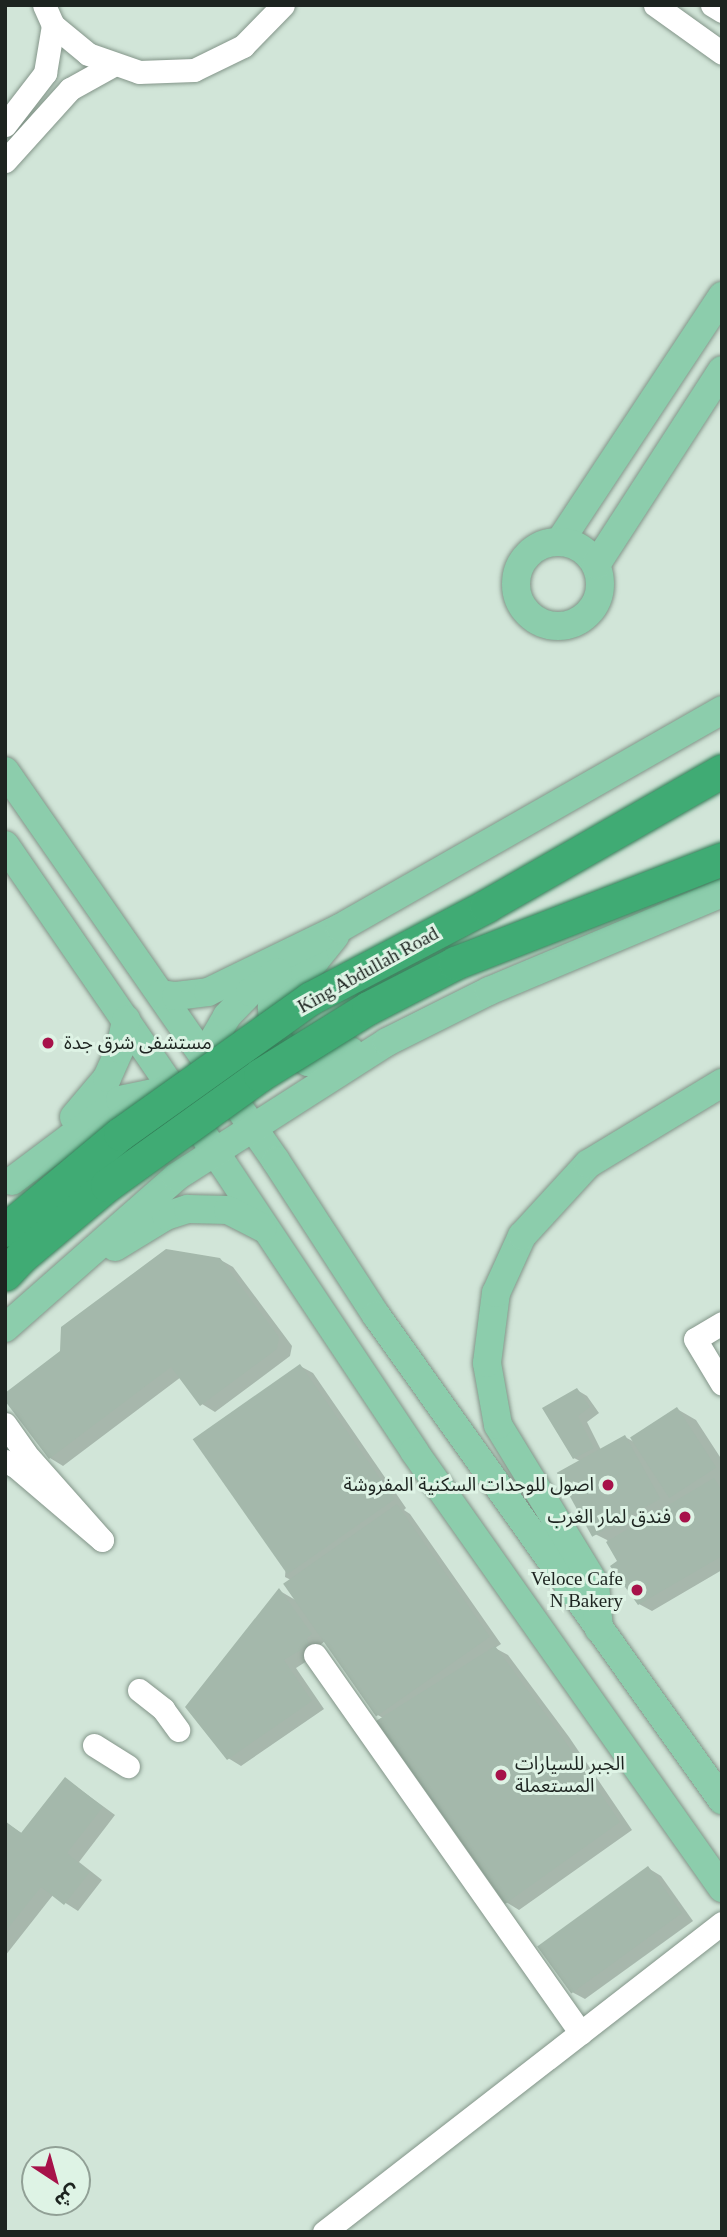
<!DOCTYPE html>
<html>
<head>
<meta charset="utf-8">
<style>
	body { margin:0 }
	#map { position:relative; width:727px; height:2237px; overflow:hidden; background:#d1e5d8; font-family:"Times New Roman","Noto Sans Arabic",serif }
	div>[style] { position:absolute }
	.shadow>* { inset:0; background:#0003 }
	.building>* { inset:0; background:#a4b8ab; transform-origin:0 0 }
	.roads { filter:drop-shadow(0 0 2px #839589) drop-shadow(0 0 2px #839589) }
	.minor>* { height:23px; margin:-11.5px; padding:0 11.5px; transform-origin:11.5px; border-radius:11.5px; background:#fff }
	.major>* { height:28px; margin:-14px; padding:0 14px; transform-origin:14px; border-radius:14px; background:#8ccdac }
	.major>.ring { margin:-14px; padding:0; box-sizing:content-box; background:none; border:28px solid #8ccdac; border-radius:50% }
	.bridges { filter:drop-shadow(0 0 2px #347c57) drop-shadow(0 0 2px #347c57) }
	.highway-bridge>* { height:33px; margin:-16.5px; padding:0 16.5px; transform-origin:16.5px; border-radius:16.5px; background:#40ab74 }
	.dots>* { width:19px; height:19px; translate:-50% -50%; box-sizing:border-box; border:4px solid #def3e5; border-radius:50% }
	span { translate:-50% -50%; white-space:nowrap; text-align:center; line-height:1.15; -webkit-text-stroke:6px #def3e5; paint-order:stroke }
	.street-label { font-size:19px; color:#1d2420 }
	.poi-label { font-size:19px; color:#1d2420 }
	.left { translate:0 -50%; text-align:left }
	.right { translate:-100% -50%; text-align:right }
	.frame { position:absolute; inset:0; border:7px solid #1d2420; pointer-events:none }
	.north { position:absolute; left:21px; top:2146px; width:70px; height:70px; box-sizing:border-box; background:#def3e5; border:2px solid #91a096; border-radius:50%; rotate:144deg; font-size:19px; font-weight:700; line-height:28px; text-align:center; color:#1d2420 }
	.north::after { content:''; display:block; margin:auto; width:24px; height:32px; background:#a7124a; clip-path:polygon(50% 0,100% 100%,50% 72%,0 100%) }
</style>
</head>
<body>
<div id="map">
	<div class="shadow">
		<i style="clip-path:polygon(219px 1259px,233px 1267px,292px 1346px,290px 1356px,215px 1412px,202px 1404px,181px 1377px,63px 1466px,50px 1458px,62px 1352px)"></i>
		<i style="clip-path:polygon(300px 1366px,313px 1373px,406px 1508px,404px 1510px,410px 1514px,501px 1644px,495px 1648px,508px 1655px,569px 1737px,632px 1830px,519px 1910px,506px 1902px,383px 1718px,376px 1714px,325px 1641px,319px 1646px,321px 1652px,296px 1668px,324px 1709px,241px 1766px,228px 1758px,280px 1591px,297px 1601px,291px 1580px,285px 1577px)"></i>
		<i style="clip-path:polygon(577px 1390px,587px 1396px,599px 1413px,587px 1422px,601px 1450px,625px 1437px,636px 1443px,677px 1409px,696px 1420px,722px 1460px,722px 1570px,652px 1611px,639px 1604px,607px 1540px,593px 1533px,580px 1461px,574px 1458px)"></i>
		<i style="clip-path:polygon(66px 1779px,115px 1815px,79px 1862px,102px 1880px,78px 1911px,53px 1895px,5px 1956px,5px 1822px,23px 1834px)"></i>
		<i style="clip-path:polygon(648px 1868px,661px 1876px,693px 1921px,585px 1999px,572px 1992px)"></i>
	</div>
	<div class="building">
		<i style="clip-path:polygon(166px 1249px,220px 1258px,279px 1337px,277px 1349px,200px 1406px,171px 1367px,49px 1459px,5px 1401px,5px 1393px,60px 1351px,61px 1327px)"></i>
		<i style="left:300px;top:1364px;width:165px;height:131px;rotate:55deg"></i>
		<i style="clip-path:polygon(577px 1388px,590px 1407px,578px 1416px,594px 1448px,573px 1459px,542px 1408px)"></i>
		<i style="left:677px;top:1407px;width:72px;height:56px;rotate:57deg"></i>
		<i style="left:625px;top:1435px;width:73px;height:78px;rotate:61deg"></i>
		<i style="clip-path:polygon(714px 1478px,722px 1491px,722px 1556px,638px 1605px,610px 1566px,617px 1561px,606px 1542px)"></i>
		<i style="left:397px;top:1504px;width:162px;height:139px;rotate:55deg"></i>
		<i style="clip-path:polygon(279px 1588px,312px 1634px,307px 1638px,309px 1645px,284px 1660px,312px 1701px,227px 1760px,185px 1707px)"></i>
		<i style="clip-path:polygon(495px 1646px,556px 1728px,620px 1822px,505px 1904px,376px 1721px)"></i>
		<i style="clip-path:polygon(65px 1777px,103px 1807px,67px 1853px,90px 1872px,64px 1905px,41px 1887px,5px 1932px,5px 1821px,21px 1833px)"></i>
		<i style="left:648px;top:1866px;width:58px;height:137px;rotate:54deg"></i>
	</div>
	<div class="roads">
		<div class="minor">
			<i style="left:44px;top:5px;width:22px;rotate:66deg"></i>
			<i style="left:53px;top:25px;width:45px;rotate:39.6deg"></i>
			<i style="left:88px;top:54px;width:54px;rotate:19.4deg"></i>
			<i style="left:139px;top:72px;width:55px;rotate:-2.1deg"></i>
			<i style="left:194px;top:70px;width:55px;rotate:-26.1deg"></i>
			<i style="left:243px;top:46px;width:57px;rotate:-45.7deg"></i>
			<i style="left:655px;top:5px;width:82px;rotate:35.6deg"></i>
			<i style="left:712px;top:5px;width:12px;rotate:31deg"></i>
			<i style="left:5px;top:125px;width:66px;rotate:-52.4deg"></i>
			<i style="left:45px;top:73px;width:49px;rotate:-80.5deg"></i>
			<i style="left:5px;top:161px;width:97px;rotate:-47.9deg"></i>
			<i style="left:70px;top:89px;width:51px;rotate:-29.1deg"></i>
			<i style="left:722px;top:1323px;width:31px;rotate:149deg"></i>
			<i style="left:695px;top:1339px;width:52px;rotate:59deg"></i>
			<i style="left:5px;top:1424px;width:35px;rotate:55deg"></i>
			<i style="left:25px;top:1453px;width:116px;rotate:48.5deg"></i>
			<i style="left:102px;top:1540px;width:114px;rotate:-139.6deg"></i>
			<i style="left:15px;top:1466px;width:11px;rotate:-153deg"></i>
			<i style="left:315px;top:1655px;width:462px;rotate:54.9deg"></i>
			<i style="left:139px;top:1690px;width:31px;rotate:38deg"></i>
			<i style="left:163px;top:1709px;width:26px;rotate:54deg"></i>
			<i style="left:94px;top:1745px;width:40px;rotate:32deg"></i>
			<i style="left:324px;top:2232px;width:504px;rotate:-37.83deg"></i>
		</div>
		<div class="major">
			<i style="left:560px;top:541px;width:294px;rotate:-56.5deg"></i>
			<i class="ring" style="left:516px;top:542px;width:56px;height:56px"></i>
			<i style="left:596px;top:565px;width:232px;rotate:-57.1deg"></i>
			<i style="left:5px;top:771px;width:475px;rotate:55.2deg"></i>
			<i style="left:276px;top:1161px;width:184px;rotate:57deg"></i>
			<i style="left:376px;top:1315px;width:596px;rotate:54.5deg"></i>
			<i style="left:5px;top:845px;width:307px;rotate:55.5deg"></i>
			<i style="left:179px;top:1098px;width:424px;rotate:56.3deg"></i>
			<i style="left:414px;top:1451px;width:535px;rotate:54.82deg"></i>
			<i style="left:335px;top:936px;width:32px;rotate:129deg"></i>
			<i style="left:315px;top:961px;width:43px;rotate:139.7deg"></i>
			<i style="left:282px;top:989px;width:21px;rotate:119deg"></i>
			<i style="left:272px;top:1007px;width:22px;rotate:87deg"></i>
			<i style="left:273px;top:1029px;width:20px;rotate:63deg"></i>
			<i style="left:282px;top:1047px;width:30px;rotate:30deg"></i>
			<i style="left:308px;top:1062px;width:20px"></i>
			<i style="left:328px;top:1062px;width:25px;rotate:-26deg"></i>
			<i style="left:161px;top:994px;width:15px;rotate:8deg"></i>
			<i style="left:176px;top:996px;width:32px;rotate:-7deg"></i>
			<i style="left:208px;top:992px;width:147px;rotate:-25.9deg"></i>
			<i style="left:340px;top:928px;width:440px;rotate:-29.7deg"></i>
			<i style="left:205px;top:1075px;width:32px;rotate:-79deg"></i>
			<i style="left:211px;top:1044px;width:32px;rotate:-60deg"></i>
			<i style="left:227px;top:1016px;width:33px;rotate:-46deg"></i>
			<i style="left:250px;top:992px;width:34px;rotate:-36deg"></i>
			<i style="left:74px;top:1117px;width:51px;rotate:-49.8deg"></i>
			<i style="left:107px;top:1078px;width:32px;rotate:-66deg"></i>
			<i style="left:120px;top:1049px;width:30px;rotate:-78deg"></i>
			<i style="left:12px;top:1181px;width:135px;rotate:-36.9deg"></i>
			<i style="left:120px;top:1100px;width:39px;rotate:-12deg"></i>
			<i style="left:158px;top:1092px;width:30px;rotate:20deg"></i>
			<i style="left:115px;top:1247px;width:60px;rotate:-31.3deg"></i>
			<i style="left:166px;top:1216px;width:23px;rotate:-18deg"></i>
			<i style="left:188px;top:1209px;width:40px;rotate:1.4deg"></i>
			<i style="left:228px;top:1210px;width:39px;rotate:27deg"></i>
			<i style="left:5px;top:1328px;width:228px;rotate:-41.4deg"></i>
			<i style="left:176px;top:1177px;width:250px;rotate:-32.6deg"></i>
			<i style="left:387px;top:1042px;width:114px;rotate:-26.6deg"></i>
			<i style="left:489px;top:991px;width:253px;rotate:-22.8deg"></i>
			<i style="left:599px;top:1629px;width:45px;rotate:-95.1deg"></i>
			<i style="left:595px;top:1584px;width:186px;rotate:-121.4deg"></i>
			<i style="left:498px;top:1425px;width:63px;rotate:-100.1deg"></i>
			<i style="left:487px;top:1363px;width:71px;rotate:-82.7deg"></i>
			<i style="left:496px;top:1293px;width:63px;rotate:-65.5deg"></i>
			<i style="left:522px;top:1236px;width:98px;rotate:-47.5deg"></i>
			<i style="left:588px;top:1164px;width:157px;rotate:-31.2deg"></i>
		</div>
	</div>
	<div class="bridges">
		<div class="highway-bridge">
			<i style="left:5px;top:1230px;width:150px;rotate:-39.9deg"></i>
			<i style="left:120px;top:1134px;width:234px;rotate:-35.5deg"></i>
			<i style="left:311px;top:998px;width:198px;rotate:-27.7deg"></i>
			<i style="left:486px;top:906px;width:272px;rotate:-29.8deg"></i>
			<i style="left:5px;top:1274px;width:25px;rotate:-47deg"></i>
			<i style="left:22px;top:1256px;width:111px;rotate:-39.9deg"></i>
			<i style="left:107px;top:1185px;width:188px;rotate:-35.7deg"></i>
			<i style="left:260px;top:1075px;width:127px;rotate:-31.8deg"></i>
			<i style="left:368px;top:1008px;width:98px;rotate:-27.3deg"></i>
			<i style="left:455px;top:963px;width:287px;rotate:-21.3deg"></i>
		</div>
	</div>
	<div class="dots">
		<i style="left:48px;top:1043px;background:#a7124a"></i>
		<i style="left:608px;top:1485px;background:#a7124a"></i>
		<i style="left:685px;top:1517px;background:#a7124a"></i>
		<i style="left:637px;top:1590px;background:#a7124a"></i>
		<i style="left:501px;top:1775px;background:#a7124a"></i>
	</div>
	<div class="street-label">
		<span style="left:368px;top:970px;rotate:-29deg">King Abdullah Road</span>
	</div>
	<div class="poi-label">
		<span class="left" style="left:64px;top:1043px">مستشفى شرق جدة</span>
		<span class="right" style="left:594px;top:1485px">اصول للوحدات السكنية المفروشة</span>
		<span class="right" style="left:671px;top:1517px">فندق لمار الغرب</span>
		<span class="right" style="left:623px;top:1590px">Veloce Cafe<br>N Bakery</span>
		<span class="left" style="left:515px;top:1775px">الجبر للسيارات<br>المستعملة</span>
	</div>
	<div class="frame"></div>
	<div class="north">ش</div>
</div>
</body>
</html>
